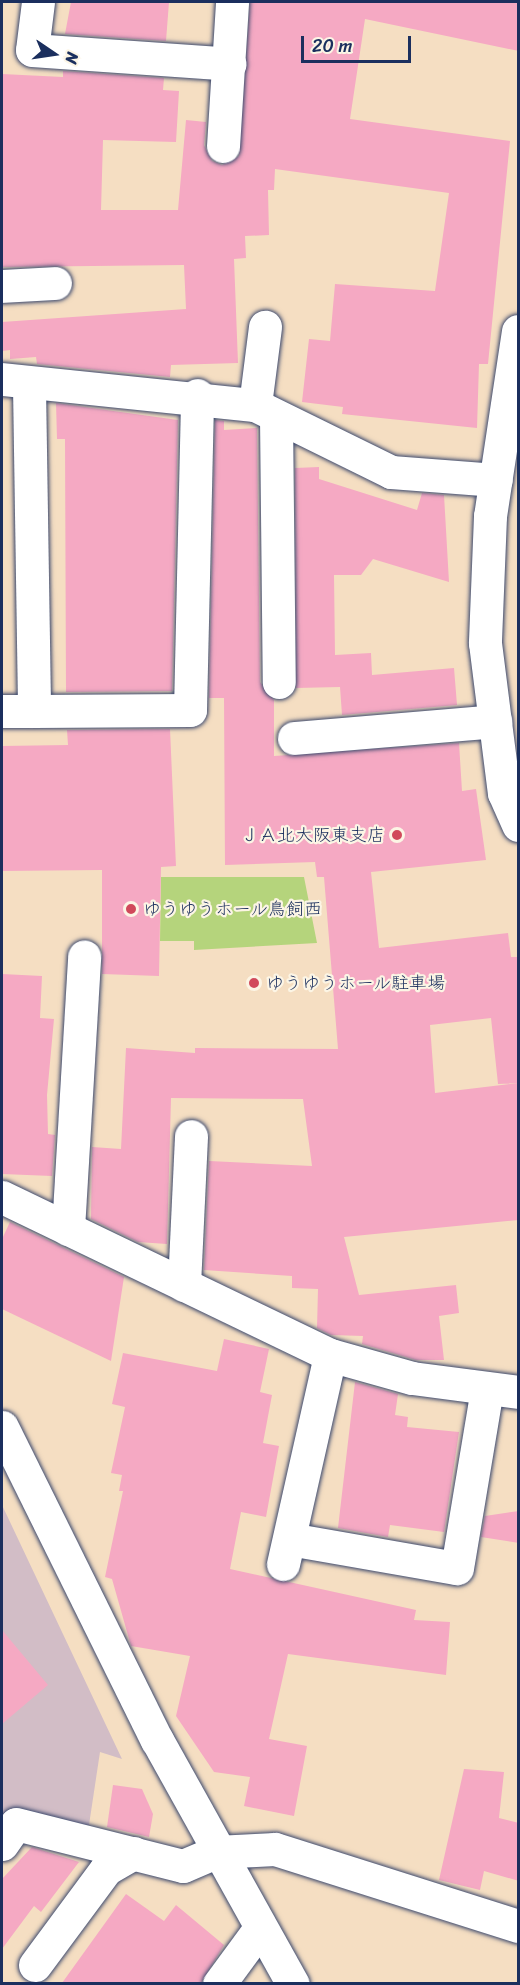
<!DOCTYPE html>
<html>
<head>
<meta charset="utf-8">
<style>
	body { margin:0 }
	#map { position:relative; width:520px; height:1985px; overflow:hidden; background:#f5dec2; font-family:Sriracha,"Klee One",sans-serif }
	div>[style] { position:absolute }
	.industrial>* { inset:0; background:#d2bdc6 }
	.green>* { inset:0; background:#b5d47c }
	.building>* { inset:0; background:#f5a9c3 }
	.roads { filter:drop-shadow(0 0 2px #3c496d) drop-shadow(0 0 2px #3c496d) }
	.minor>* { height:33px; margin:-16.5px; padding:0 16.5px; transform-origin:16.5px; border-radius:16.5px; background:#fff }
	.dots>* { width:16px; height:16px; translate:-50% -50%; box-sizing:border-box; border:3px solid #fcf5e5; border-radius:50% }
	span { translate:-50% -50%; white-space:nowrap; text-align:center; line-height:1.15; -webkit-text-stroke:4.5px #fcf5e5; paint-order:stroke }
	.poi-label { font-size:18px; color:#1b2f5e }
	.right { translate:-100% -50%; text-align:right }
	.left { translate:0 -50%; text-align:left }
	.frame { position:absolute; inset:0; border:3px solid #1b2f5e; pointer-events:none }
	.north { position:absolute; left:24px; top:24px; width:60px; height:60px; -webkit-text-stroke:4px #fcf5e5; paint-order:stroke; rotate:103deg; font-size:16px; font-weight:700; line-height:24px; text-align:center; color:#1b2f5e }
	.north::after { content:''; display:block; margin:auto; width:21px; height:27px; background:#1b2f5e; clip-path:polygon(50% 0,100% 100%,50% 72%,0 100%) }
	.scale { position:absolute; left:301px; top:36px; width:110px; height:27px; box-sizing:border-box; border:3px solid #1b2f5e; border-top:0; padding-left:8px; font-size:18px; line-height:21px; white-space:nowrap; color:#1b2f5e; -webkit-text-stroke:4px #fcf5e5; paint-order:stroke }
</style>
</head>
<body>
<div id="map">
	<div class="industrial">
		<i style="clip-path:polygon(2px 1505px,122px 1759px,100px 1752px,89px 1825px,2px 1837px)"></i>
	</div>
	<div class="green">
		<i style="clip-path:polygon(161px 877px,304px 877px,317px 943px,194px 950px,194px 941px,160px 941px)"></i>
	</div>
	<div class="building">
		<i style="clip-path:polygon(71px 2px,169px 2px,166px 41px,65px 34px)"></i>
		<i style="clip-path:polygon(250px 2px,519px 2px,519px 51px,365px 19px,350px 119px,510px 141px,488px 364px,479px 364px,477px 428px,342px 414px,343px 407px,302px 402px,309px 339px,330px 341px,335px 284px,435px 291px,449px 193px,275px 169px,274px 190px,268px 190px,269px 235px,245px 236px,246px 258px,234px 259px,238px 363px,171px 365px,170px 377px,37px 364px,36px 357px,10px 359px,10px 350px,2px 351px,2px 322px,186px 309px,184px 265px,2px 267px,2px 74px,63px 77px,63px 71px,164px 78px,163px 90px,179px 91px,176px 142px,103px 140px,101px 210px,178px 210px,186px 120px,206px 122px,204px 145px,212px 161px,222px 165px,239px 156px)"></i>
		<i style="clip-path:polygon(56px 403px,178px 420px,172px 691px,66px 692px,65px 439px,57px 439px)"></i>
		<i style="clip-path:polygon(215px 420px,224px 421px,224px 430px,257px 428px,260px 682px,274px 700px,274px 756px,459px 743px,462px 791px,476px 789px,486px 860px,371px 872px,379px 948px,508px 933px,511px 957px,519px 957px,519px 1083px,498px 1084px,491px 1018px,430px 1025px,435px 1093px,519px 1083px,519px 1220px,344px 1237px,359px 1295px,456px 1285px,459px 1313px,439px 1316px,444px 1360px,416px 1360px,362px 1344px,363px 1336px,331px 1335px,317px 1328px,318px 1289px,292px 1288px,292px 1276px,204px 1270px,209px 1161px,312px 1166px,303px 1099px,171px 1098px,167px 1244px,138px 1242px,91px 1219px,92px 1147px,121px 1149px,126px 1048px,195px 1053px,195px 1048px,338px 1049px,324px 877px,317px 877px,315px 862px,225px 865px,224px 698px,209px 698px)"></i>
		<i style="clip-path:polygon(319px 467px,319px 479px,417px 510px,422px 493px,444px 495px,449px 582px,373px 559px,361px 575px,334px 575px,335px 655px,371px 653px,372px 675px,454px 668px,457px 705px,342px 715px,340px 687px,296px 688px,295px 468px)"></i>
		<i style="clip-path:polygon(170px 729px,176px 866px,161px 867px,159px 976px,102px 974px,102px 870px,2px 871px,2px 746px,68px 745px,67px 730px)"></i>
		<i style="clip-path:polygon(2px 974px,42px 976px,40px 1018px,54px 1019px,47px 1095px,48px 1134px,55px 1135px,52px 1176px,2px 1174px)"></i>
		<i style="clip-path:polygon(10px 1222px,124px 1277px,111px 1361px,2px 1309px,2px 1239px)"></i>
		<i style="clip-path:polygon(224px 1339px,269px 1349px,260px 1392px,272px 1395px,263px 1443px,279px 1446px,266px 1517px,241px 1512px,230px 1569px,416px 1610px,414px 1620px,450px 1622px,446px 1675px,288px 1654px,269px 1739px,307px 1746px,294px 1816px,244px 1806px,250px 1777px,214px 1772px,176px 1716px,190px 1656px,131px 1646px,112px 1579px,105px 1577px,123px 1491px,119px 1491px,122px 1475px,111px 1473px,125px 1407px,112px 1404px,123px 1353px,217px 1371px)"></i>
		<i style="clip-path:polygon(355px 1382px,398px 1394px,395px 1415px,408px 1417px,407px 1427px,459px 1432px,444px 1532px,390px 1525px,388px 1537px,338px 1528px)"></i>
		<i style="clip-path:polygon(519px 1511px,519px 1543px,481px 1537px,485px 1516px)"></i>
		<i style="clip-path:polygon(2px 1630px,48px 1685px,2px 1724px)"></i>
		<i style="clip-path:polygon(464px 1769px,504px 1772px,499px 1818px,519px 1823px,519px 1881px,484px 1871px,480px 1890px,439px 1880px)"></i>
		<i style="clip-path:polygon(113px 1785px,142px 1789px,153px 1814px,149px 1837px,107px 1827px)"></i>
		<i style="clip-path:polygon(32px 1847px,79px 1862px,41px 1912px,34px 1906px,2px 1949px,2px 1879px)"></i>
		<i style="clip-path:polygon(126px 1894px,164px 1921px,176px 1905px,224px 1945px,201px 1983px,62px 1983px)"></i>
	</div>
	<div class="roads">
		<div class="minor">
			<i style="left:38px;top:2px;width:48px;rotate:97.1deg"></i>
			<i style="left:32px;top:50px;width:198px;rotate:4deg"></i>
			<i style="left:223px;top:146px;width:144px;rotate:-86.4deg"></i>
			<i style="left:2px;top:286px;width:53px;rotate:-3.2deg"></i>
			<i style="left:518px;top:331px;width:187px;rotate:98.6deg"></i>
			<i style="left:490px;top:516px;width:127px;rotate:92.3deg"></i>
			<i style="left:485px;top:643px;width:151px;rotate:82.8deg"></i>
			<i style="left:504px;top:793px;width:35px;rotate:66deg"></i>
			<i style="left:2px;top:379px;width:254px;rotate:5.9deg"></i>
			<i style="left:255px;top:405px;width:152px;rotate:26.2deg"></i>
			<i style="left:391px;top:472px;width:105px;rotate:4.4deg"></i>
			<i style="left:29px;top:386px;width:325px;rotate:89.1deg"></i>
			<i style="left:34px;top:711px;width:156px;rotate:-0.4deg"></i>
			<i style="left:190px;top:710px;width:315px;rotate:-88.7deg"></i>
			<i style="left:255px;top:405px;width:79px;rotate:-82.7deg"></i>
			<i style="left:276px;top:417px;width:265px;rotate:89.4deg"></i>
			<i style="left:2px;top:711px;width:32px"></i>
			<i style="left:294px;top:738px;width:202px;rotate:-4.8deg"></i>
			<i style="left:2px;top:1197px;width:364px;rotate:25.7deg"></i>
			<i style="left:330px;top:1355px;width:85px;rotate:15.7deg"></i>
			<i style="left:412px;top:1378px;width:107px;rotate:7.5deg"></i>
			<i style="left:68px;top:1229px;width:273px;rotate:-86.6deg"></i>
			<i style="left:184px;top:1285px;width:149px;rotate:-87.3deg"></i>
			<i style="left:2px;top:1427px;width:349px;rotate:63.7deg"></i>
			<i style="left:157px;top:1740px;width:279px;rotate:60.9deg"></i>
			<i style="left:290px;top:1539px;width:169px;rotate:9.9deg"></i>
			<i style="left:457px;top:1568px;width:182px;rotate:-80.5deg"></i>
			<i style="left:283px;top:1564px;width:214px;rotate:-77.3deg"></i>
			<i style="left:2px;top:1844px;width:24px;rotate:-55deg"></i>
			<i style="left:16px;top:1824px;width:172px;rotate:14.1deg"></i>
			<i style="left:183px;top:1866px;width:36px;rotate:-23deg"></i>
			<i style="left:216px;top:1852px;width:59px;rotate:-2.9deg"></i>
			<i style="left:275px;top:1849px;width:255px;rotate:17.6deg"></i>
			<i style="left:35px;top:1965px;width:119px;rotate:-53.5deg"></i>
			<i style="left:106px;top:1869px;width:32px;rotate:-30deg"></i>
			<i style="left:219px;top:1984px;width:66px;rotate:-53.7deg"></i>
		</div>
	</div>
	<div class="dots">
		<i style="left:397px;top:835px;background:#d1495b"></i>
		<i style="left:131px;top:909px;background:#d1495b"></i>
		<i style="left:254px;top:983px;background:#d1495b"></i>
	</div>
	<div class="poi-label">
		<span class="right" style="left:385px;top:835px">ＪＡ北大阪東支店</span>
		<span class="left" style="left:143px;top:909px">ゆうゆうホール鳥飼西</span>
		<span class="left" style="left:266px;top:983px">ゆうゆうホール駐車場</span>
	</div>
	<div class="frame"></div>
	<div class="north">N</div>
	<div class="scale">20 m</div>
</div>
</body>
</html>
